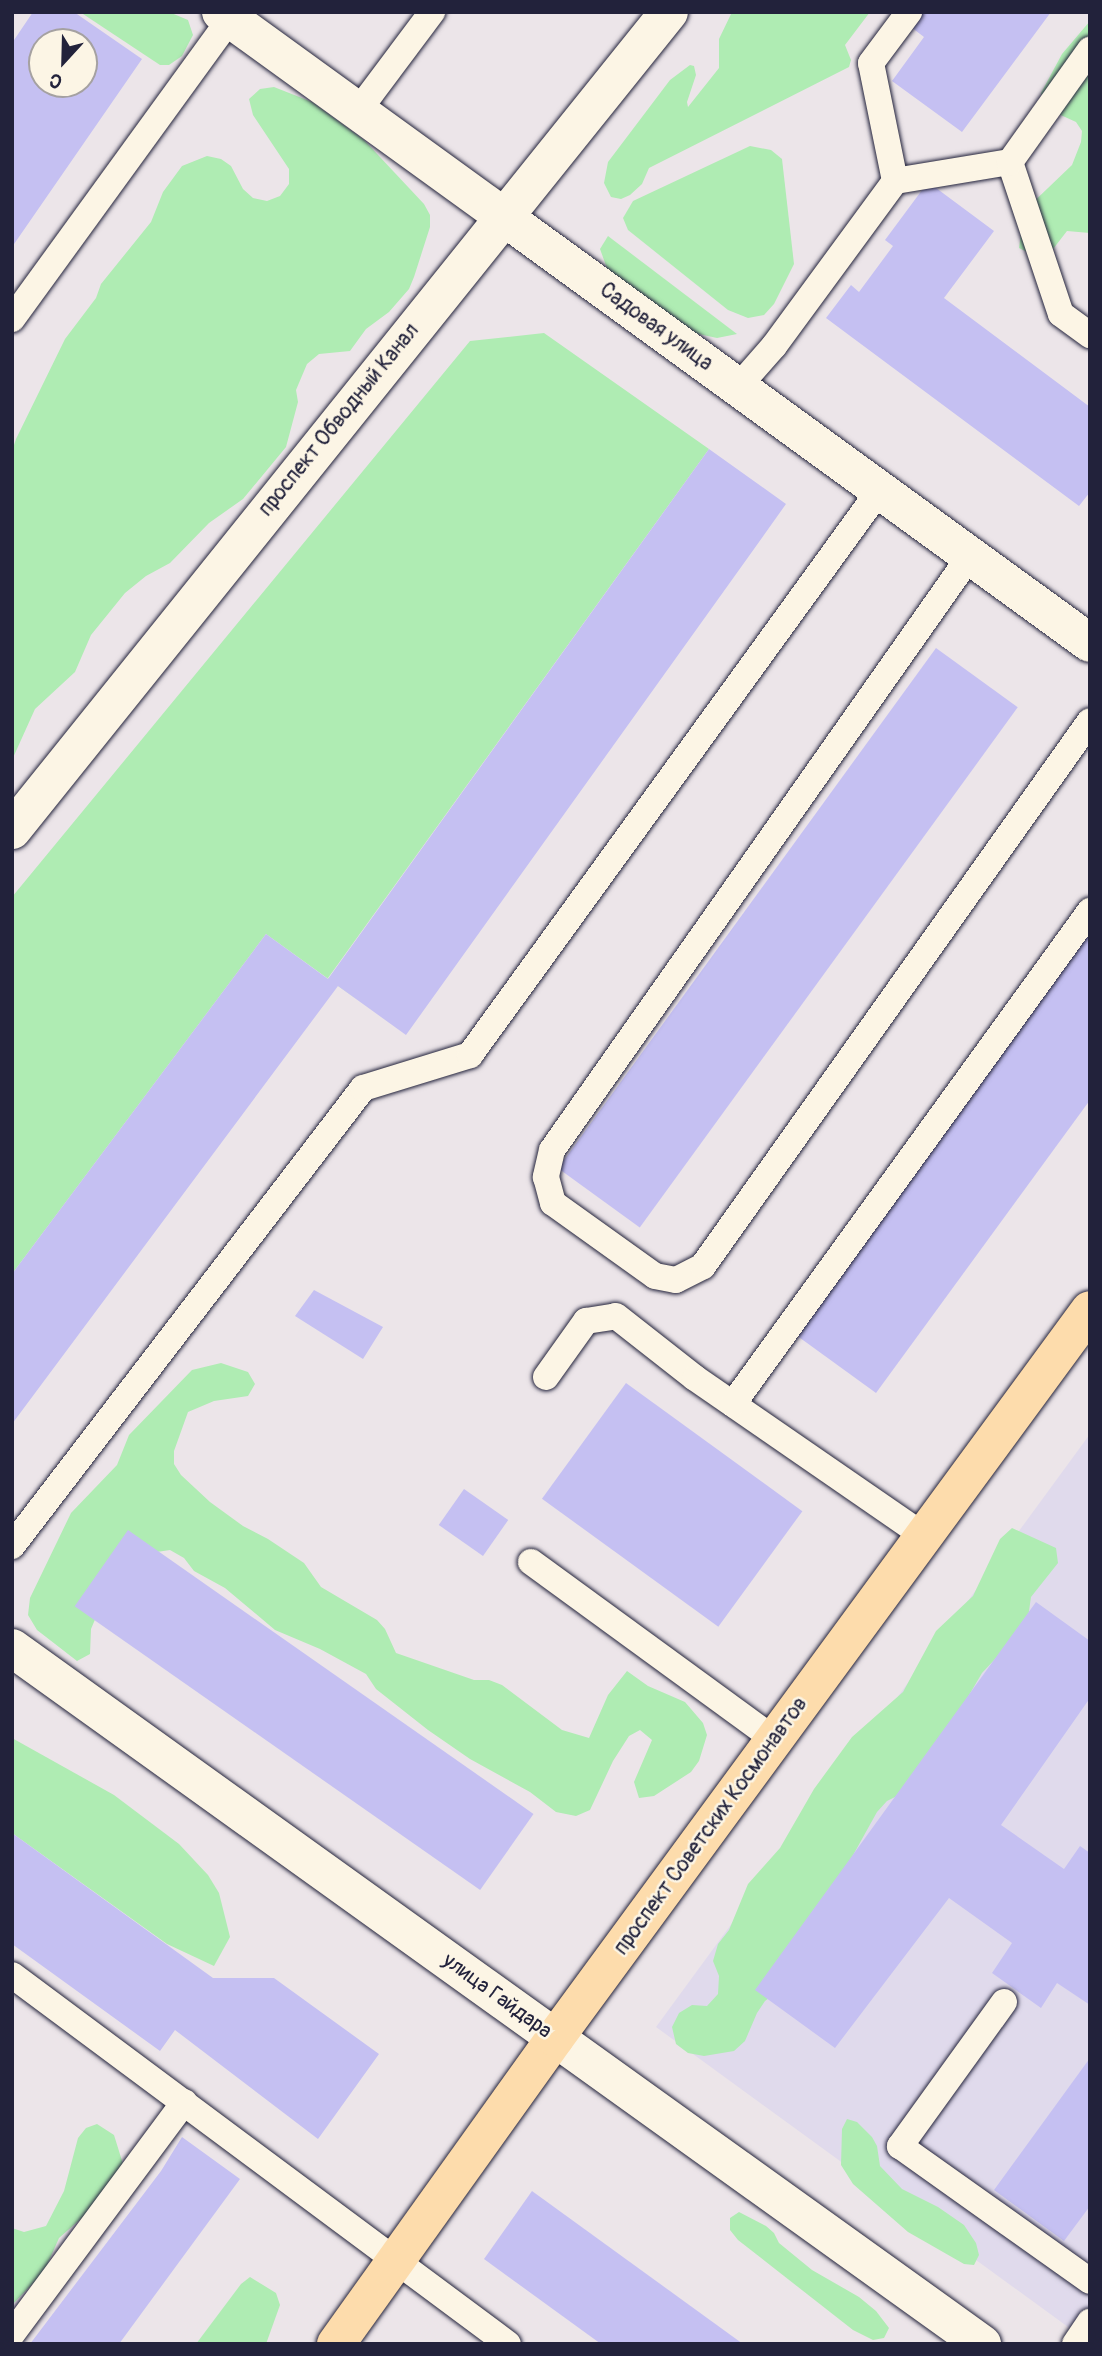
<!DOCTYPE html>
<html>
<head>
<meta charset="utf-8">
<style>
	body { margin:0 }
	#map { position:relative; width:1102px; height:2356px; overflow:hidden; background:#ece5e9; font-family:Pangolin,sans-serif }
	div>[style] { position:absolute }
	.built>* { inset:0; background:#e0daec }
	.green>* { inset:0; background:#afecb3 }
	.building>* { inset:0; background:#c5c0f2; transform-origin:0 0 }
	.roads { filter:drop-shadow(0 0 2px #22223b) drop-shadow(0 0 2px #22223b) }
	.lane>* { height:26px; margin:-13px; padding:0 13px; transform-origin:13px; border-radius:13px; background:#fcf5e5 }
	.street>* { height:38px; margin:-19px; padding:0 19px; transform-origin:19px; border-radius:19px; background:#fcf5e5 }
	.secondary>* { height:38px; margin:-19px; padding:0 19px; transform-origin:19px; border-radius:19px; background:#fcf5e5 }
	.primary>* { height:38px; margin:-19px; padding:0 19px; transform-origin:19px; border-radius:19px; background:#fddcac }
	span { translate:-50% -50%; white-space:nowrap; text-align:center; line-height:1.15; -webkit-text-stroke:5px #fcf5e5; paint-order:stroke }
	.street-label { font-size:21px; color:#22223b }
	.frame { position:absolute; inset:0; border:14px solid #22223b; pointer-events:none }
	.north { position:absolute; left:28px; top:28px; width:70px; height:70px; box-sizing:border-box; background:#fcf5e5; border:2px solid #a5a1a1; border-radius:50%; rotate:202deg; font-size:19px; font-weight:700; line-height:28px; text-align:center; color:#22223b }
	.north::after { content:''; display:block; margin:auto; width:24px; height:32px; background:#22223b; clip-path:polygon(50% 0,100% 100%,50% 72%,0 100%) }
</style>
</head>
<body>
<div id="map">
	<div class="built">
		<i style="clip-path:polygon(1090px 1434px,1090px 2343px,656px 2027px)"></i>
	</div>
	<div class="green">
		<i style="clip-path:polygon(80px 12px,169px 12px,188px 20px,193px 35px,182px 56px,169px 65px,160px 65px)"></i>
		<i style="clip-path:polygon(732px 12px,870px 12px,845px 45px,851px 60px,849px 67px,649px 168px,642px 184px,630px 195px,621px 199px,611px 197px,604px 183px,608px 162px,670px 80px,690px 65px,694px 66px,696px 75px,687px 102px,688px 107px,719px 68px,719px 39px)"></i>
		<i style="clip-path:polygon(1090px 21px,1090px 233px,1067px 231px,1050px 253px,1029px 253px,1019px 248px,1024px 211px,1072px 165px,1081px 142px,1082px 131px,1076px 122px,1054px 112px,1045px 105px,1041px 93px,1062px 54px)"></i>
		<i style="clip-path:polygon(274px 87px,312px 102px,364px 140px,424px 204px,430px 215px,430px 227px,414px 277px,409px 289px,389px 312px,366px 329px,350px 351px,319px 354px,307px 364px,296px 390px,298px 402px,286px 447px,243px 499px,209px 523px,170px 563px,146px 576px,125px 593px,91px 635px,75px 672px,35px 709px,12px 760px,12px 451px,16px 439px,65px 339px,96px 298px,101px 284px,151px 222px,163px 192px,182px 166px,207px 156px,221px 159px,231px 166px,243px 189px,253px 198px,267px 201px,280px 196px,289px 184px,289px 169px,253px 115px,249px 99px,260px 89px)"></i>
		<i style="clip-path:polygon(750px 146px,771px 150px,782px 159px,794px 264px,774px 304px,764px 315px,748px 318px,728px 310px,628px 230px,623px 218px,633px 201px)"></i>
		<i style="clip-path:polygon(608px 236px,737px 334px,717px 338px,694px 333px,608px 271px,600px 249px)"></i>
		<i style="clip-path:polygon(544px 333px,709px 449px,328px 978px,359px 1001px,266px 934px,12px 1274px,12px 897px,470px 341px)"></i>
		<i style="clip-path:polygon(221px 1363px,248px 1372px,255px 1384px,248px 1396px,214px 1401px,188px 1412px,174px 1451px,174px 1464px,181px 1475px,210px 1502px,243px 1526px,268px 1539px,304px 1563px,321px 1587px,377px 1620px,385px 1629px,396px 1653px,474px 1680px,489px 1680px,502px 1685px,562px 1730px,589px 1738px,608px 1695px,627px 1671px,648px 1686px,685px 1702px,703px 1723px,707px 1735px,699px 1761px,691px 1772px,654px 1796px,639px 1798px,634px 1782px,652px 1740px,640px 1730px,629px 1736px,613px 1761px,590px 1810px,576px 1816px,556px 1812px,530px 1792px,470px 1759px,428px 1730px,376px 1689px,366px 1674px,320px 1649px,275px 1630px,225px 1588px,194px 1571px,184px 1558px,170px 1550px,150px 1553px,102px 1603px,91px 1629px,90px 1654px,77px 1661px,37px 1630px,28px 1615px,30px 1598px,71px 1513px,117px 1465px,129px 1435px,192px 1370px)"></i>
		<i style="clip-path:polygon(1012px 1528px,1056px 1548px,1058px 1563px,1031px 1597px,1027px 1625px,982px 1673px,915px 1787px,887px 1801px,877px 1812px,777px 1992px,765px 2001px,757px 2013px,745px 2041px,734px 2051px,704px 2056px,688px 2053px,676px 2044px,672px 2027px,679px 2013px,692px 2005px,707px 2006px,718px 1994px,719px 1976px,713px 1961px,718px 1944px,729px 1930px,748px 1884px,780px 1848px,814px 1789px,852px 1737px,903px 1692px,936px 1631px,973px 1596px,1000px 1539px)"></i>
		<i style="clip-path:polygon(12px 1738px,114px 1795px,179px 1844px,208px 1875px,219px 1893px,230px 1937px,214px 1966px,167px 1944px,12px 1833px)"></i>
		<i style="clip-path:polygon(847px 2119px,857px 2122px,872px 2137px,877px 2146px,880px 2166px,902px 2189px,938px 2207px,964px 2225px,976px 2243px,979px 2255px,974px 2265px,964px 2264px,908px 2232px,853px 2184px,841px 2165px,842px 2129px)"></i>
		<i style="clip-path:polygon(97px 2124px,114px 2135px,123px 2164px,92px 2209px,59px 2238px,44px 2272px,12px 2305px,12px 2228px,24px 2232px,46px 2226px,64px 2191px,78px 2138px,86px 2128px)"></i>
		<i style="clip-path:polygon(739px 2212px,766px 2226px,774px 2233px,779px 2243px,812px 2270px,859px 2297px,876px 2311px,889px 2328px,884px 2338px,873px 2340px,853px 2330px,738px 2240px,730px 2230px,730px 2218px)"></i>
		<i style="clip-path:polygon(250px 2277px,276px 2293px,280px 2305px,266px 2344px,196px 2344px,241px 2284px)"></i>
	</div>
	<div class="building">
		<i style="clip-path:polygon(evenodd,33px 12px,74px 12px,142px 59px,12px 247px,12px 43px,33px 12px,42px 42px,84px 42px,84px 84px,42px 84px,42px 42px)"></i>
		<i style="clip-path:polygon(922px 12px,1051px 12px,962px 132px,892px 81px,924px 37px,911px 27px)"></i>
		<i style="clip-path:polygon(928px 182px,994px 231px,944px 298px,1090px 407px,1090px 492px,1079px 506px,826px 318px,851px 285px,859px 292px,893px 246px,885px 240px)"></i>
		<i style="clip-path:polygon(709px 449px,786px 504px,749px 556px,406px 1035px,338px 986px,12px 1424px,12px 1274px,266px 934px,328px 979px)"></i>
		<i style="left:936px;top:648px;width:101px;height:643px;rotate:36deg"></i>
		<i style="clip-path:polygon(1090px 932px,1090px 1100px,876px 1393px,796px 1335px)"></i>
		<i style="clip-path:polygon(314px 1290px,383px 1327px,363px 1359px,295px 1316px)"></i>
		<i style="left:626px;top:1383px;width:218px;height:143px;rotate:36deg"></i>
		<i style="left:464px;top:1489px;width:54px;height:44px;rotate:35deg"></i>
		<i style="left:128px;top:1530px;width:495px;height:93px;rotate:35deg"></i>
		<i style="clip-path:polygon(1036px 1602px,1090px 1641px,1090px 1698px,1001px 1825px,1064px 1869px,1080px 1846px,1090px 1853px,1090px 2005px,1057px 1983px,1041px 2008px,992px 1973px,1012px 1943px,949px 1898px,835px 2048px,755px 1990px)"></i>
		<i style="clip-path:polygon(12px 1833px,213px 1978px,274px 1978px,379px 2054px,318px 2139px,175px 2030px,160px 2051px,12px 1944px)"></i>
		<i style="clip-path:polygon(1090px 2058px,1090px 2206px,1064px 2241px,994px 2190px)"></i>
		<i style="clip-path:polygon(182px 2137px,240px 2179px,119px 2344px,30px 2344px,161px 2171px)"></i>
		<i style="clip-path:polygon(532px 2191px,743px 2344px,601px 2344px,550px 2307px,484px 2259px)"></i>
	</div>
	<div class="roads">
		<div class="lane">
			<i style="left:358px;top:111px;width:124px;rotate:-53.2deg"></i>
			<i style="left:1010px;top:162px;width:160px;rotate:71.5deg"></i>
			<i style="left:1061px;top:314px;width:36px;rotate:36deg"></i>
			<i style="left:895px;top:181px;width:117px;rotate:-9.4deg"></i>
			<i style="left:1010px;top:162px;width:138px;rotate:-54.5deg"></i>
			<i style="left:12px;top:319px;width:371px;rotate:-54deg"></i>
			<i style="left:738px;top:387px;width:55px;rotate:-48.7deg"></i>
			<i style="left:774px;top:346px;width:205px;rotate:-53.7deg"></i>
			<i style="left:895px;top:181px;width:120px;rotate:-101.5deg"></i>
			<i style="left:871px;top:63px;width:64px;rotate:-53.3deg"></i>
			<i style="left:970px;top:556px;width:726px;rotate:125.13deg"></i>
			<i style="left:552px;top:1150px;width:28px;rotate:103deg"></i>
			<i style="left:546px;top:1177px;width:27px;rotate:75deg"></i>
			<i style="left:553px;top:1203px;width:125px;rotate:35.6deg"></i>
			<i style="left:655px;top:1276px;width:21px;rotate:11deg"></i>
			<i style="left:676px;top:1280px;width:30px;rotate:-27deg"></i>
			<i style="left:703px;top:1266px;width:668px;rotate:-54.62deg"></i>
			<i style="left:546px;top:1377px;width:69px;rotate:-54.5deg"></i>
			<i style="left:586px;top:1321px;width:30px;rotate:-9deg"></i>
			<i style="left:616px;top:1316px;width:100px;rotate:38.1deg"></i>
			<i style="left:695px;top:1378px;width:278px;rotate:34.6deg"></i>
			<i style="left:733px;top:1404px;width:609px;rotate:-54.09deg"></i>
			<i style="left:12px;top:1546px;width:577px;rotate:-52.53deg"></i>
			<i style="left:363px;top:1088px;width:112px;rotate:-17.1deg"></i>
			<i style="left:470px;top:1055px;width:697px;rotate:-54.05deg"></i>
			<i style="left:531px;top:1562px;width:301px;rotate:36.1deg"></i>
			<i style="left:12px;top:1975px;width:618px;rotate:36.65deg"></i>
			<i style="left:1004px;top:2002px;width:178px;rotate:125.8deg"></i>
			<i style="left:900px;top:2146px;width:233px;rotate:35.4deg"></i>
			<i style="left:12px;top:2334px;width:289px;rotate:-53.4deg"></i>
			<i style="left:1075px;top:2344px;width:27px;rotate:-56deg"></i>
		</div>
		<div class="street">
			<i style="left:504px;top:217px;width:724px;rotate:36.02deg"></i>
			<i style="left:12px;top:1648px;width:1194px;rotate:35.66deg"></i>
		</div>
		<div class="secondary">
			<i style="left:221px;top:12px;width:349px;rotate:35.9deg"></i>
			<i style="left:12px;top:830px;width:1049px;rotate:-51.23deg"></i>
		</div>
		<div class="primary">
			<i style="left:336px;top:2344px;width:376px;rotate:-54.4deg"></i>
			<i style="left:555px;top:2038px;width:903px;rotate:-53.69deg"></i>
		</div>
	</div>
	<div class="street-label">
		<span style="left:656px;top:327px;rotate:36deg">Садовая улица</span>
		<span style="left:339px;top:420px;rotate:-51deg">проспект Обводный Канал</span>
		<span style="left:711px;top:1826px;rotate:-54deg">проспект Советских Космонавтов</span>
		<span style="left:497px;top:1996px;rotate:36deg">улица Гайдара</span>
	</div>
	<div class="frame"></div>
	<div class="north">С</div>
</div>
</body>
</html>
